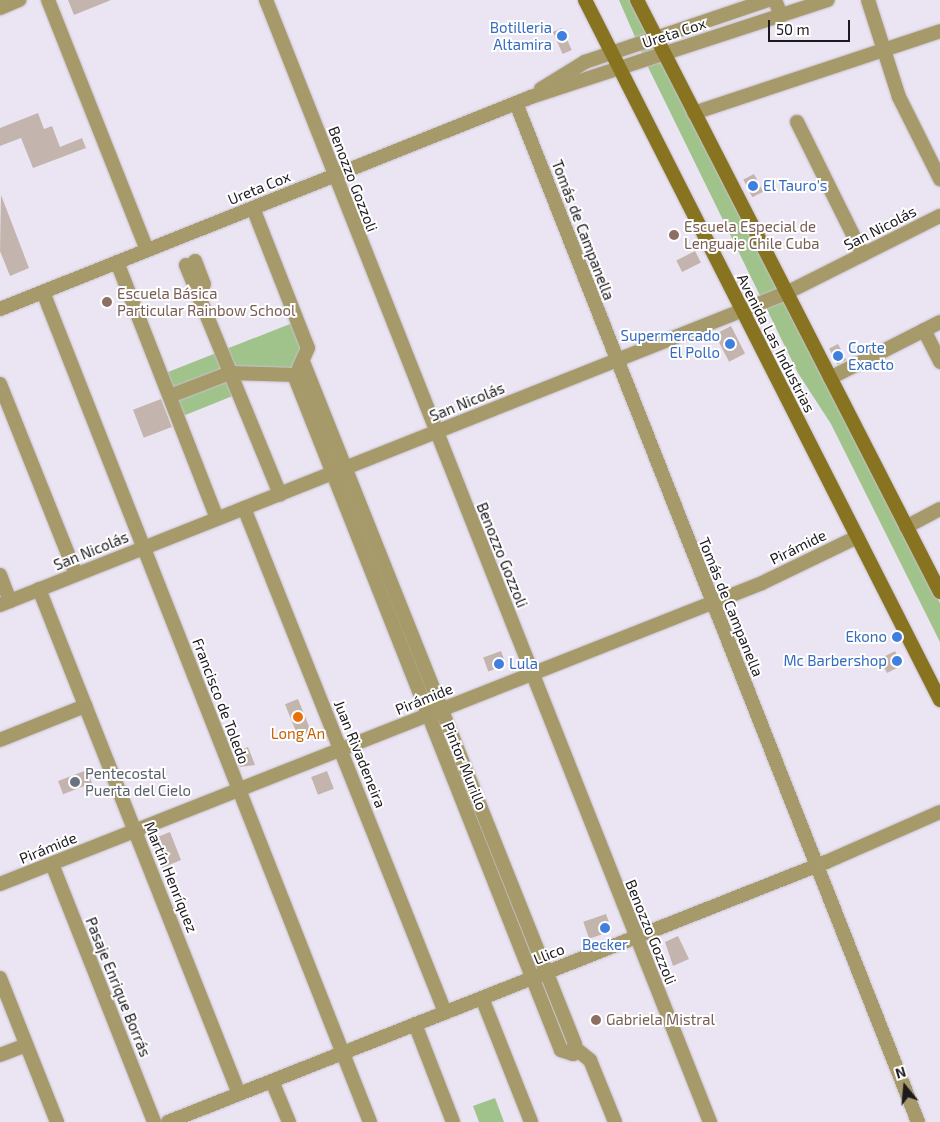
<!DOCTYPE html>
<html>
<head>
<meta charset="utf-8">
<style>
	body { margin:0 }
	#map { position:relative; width:940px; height:1122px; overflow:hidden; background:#ebe4f2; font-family:"Exo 2",sans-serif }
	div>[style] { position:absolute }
	.green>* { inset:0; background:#9fc38b; transform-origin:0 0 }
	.building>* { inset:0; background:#c3b5ad; transform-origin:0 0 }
	.roads { filter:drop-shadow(0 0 1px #c6c0cc) drop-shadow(0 0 1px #c6c0cc) }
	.minor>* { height:14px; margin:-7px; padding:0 7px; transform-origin:7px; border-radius:7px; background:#a79a6a }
	.tertiary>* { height:14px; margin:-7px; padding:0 7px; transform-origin:7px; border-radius:7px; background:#a79a6a }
	.secondary>* { height:14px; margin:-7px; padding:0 7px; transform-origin:7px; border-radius:7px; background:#887321 }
	.dots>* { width:14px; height:14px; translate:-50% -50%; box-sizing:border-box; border:2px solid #fff; border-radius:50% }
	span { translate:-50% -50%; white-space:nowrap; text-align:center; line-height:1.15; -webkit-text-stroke:4px #fff; paint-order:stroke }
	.shop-label { font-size:15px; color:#366cbe }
	.right { translate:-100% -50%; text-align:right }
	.left { translate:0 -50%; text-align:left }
	.street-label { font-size:15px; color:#1d1a1f }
	.education-label { font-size:15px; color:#785e54 }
	.food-label { font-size:15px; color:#c56008 }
	.worship-label { font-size:15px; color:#5b616d }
	.north { position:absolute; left:880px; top:1062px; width:50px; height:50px; -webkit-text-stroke:4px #fff; paint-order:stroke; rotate:343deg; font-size:14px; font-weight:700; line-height:20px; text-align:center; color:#1d1a1f }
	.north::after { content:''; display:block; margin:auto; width:18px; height:22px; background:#1d1a1f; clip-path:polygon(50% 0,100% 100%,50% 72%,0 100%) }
	.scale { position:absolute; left:768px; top:20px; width:82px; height:22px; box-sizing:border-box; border:2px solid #1d1a1f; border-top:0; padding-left:6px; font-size:15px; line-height:18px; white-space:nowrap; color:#1d1a1f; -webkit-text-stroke:4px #fff; paint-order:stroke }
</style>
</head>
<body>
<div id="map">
	<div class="green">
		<i style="clip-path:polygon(619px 0,633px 0,940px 603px,940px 642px,831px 424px,798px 373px,648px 67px)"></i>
		<i style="clip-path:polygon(295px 322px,305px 352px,292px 374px,232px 369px,172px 393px,163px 374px)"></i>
		<i style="left:229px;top:378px;width:18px;height:59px;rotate:68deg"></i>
		<i style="clip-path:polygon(495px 1098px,504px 1122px,479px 1122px,473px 1106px)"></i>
	</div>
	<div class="building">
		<i style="clip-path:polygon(68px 0,111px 0,74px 15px)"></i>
		<i style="left:562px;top:28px;width:24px;height:10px;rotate:66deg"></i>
		<i style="clip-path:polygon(38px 113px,44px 129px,52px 126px,60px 147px,82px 138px,86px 148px,33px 168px,21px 138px,0 146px,0 128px)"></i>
		<i style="left:754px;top:174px;width:20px;height:12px;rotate:63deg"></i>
		<i style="clip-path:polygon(1px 195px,29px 268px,10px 276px,0 251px)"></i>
		<i style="left:695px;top:251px;width:13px;height:21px;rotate:63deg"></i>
		<i style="left:731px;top:326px;width:31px;height:18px;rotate:63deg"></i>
		<i style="left:838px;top:344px;width:18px;height:10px;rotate:63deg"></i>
		<i style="left:161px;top:399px;width:30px;height:30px;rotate:69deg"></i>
		<i style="left:501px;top:651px;width:15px;height:19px;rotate:70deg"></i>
		<i style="left:895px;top:651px;width:16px;height:17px;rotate:63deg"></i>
		<i style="left:298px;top:699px;width:35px;height:14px;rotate:68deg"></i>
		<i style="clip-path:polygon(248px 747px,255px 765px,240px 767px,234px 753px)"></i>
		<i style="left:87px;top:770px;width:14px;height:31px;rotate:69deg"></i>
		<i style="left:327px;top:771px;width:19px;height:17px;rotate:69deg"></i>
		<i style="clip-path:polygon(170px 832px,181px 860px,162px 868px,153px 844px,155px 838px)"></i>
		<i style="left:606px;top:914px;width:18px;height:24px;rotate:71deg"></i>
		<i style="clip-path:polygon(678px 936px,689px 959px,673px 966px,665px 942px)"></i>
	</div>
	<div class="roads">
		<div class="minor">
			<i style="left:48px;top:0;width:269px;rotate:68.4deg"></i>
			<i style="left:775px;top:0;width:17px;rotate:69deg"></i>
			<i style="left:868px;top:0;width:102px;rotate:72.3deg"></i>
			<i style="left:899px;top:97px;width:92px;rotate:63.4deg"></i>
			<i style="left:0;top:8px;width:21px;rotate:-23deg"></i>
			<i style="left:516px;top:103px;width:1095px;rotate:68.47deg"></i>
			<i style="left:694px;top:113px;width:259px;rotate:-18.4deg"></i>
			<i style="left:797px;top:122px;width:148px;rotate:63.6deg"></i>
			<i style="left:253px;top:208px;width:150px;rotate:68.6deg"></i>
			<i style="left:308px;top:348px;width:22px;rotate:114deg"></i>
			<i style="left:195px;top:261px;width:25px;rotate:69deg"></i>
			<i style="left:117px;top:262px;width:275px;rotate:68.7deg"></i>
			<i style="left:186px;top:265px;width:248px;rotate:67.7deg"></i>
			<i style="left:43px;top:292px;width:892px;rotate:68.5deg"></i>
			<i style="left:924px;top:330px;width:36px;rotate:63deg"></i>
			<i style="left:294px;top:375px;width:726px;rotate:68.42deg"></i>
			<i style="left:561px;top:1050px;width:13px;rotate:18deg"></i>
			<i style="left:573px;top:1054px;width:10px;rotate:-79deg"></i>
			<i style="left:575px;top:1044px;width:734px;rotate:-111.74deg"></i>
			<i style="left:830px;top:378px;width:123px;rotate:-27deg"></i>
			<i style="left:0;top:384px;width:205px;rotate:68.2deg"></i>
			<i style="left:170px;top:396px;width:64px;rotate:-21deg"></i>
			<i style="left:230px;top:373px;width:64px;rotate:1.8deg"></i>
			<i style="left:244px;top:508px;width:543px;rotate:68.26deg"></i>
			<i style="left:906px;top:527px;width:38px;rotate:-28deg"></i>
			<i style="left:0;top:575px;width:28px;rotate:69deg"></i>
			<i style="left:39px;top:589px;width:543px;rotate:68.39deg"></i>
			<i style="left:0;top:740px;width:92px;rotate:-21.8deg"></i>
			<i style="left:52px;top:864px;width:277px;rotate:68.4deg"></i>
			<i style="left:0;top:978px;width:155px;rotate:68.4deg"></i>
			<i style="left:482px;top:998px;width:133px;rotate:68.4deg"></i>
			<i style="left:415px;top:1024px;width:105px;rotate:68.8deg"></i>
			<i style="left:575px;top:1048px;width:19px;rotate:39deg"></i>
			<i style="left:590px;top:1060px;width:67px;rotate:68deg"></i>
			<i style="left:0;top:1055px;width:28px;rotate:-21deg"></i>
			<i style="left:272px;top:1081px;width:44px;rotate:67.5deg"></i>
		</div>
		<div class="tertiary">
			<i style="left:266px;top:0;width:1207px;rotate:68.41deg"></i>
			<i style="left:541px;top:89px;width:52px;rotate:-31.5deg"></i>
			<i style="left:585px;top:62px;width:193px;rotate:-18.7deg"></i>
			<i style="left:0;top:309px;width:572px;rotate:-21.76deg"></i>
			<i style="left:531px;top:97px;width:312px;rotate:-18.1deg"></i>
			<i style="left:0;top:605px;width:846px;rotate:-21.65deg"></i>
			<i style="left:786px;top:293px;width:172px;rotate:-26.6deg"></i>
			<i style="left:0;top:884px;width:819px;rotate:-21.55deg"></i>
			<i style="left:762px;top:583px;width:106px;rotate:-25.8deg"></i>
			<i style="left:168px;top:1122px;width:708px;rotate:-21.56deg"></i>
			<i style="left:826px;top:862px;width:124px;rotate:-23.7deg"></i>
		</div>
		<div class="secondary">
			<i style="left:585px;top:0;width:785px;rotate:63.11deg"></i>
			<i style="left:637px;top:0;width:665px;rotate:62.9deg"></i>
		</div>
	</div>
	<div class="dots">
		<i style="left:562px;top:36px;background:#3f7fe0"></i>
		<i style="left:753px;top:186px;background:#3f7fe0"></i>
		<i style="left:674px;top:235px;background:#8d6e63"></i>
		<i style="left:107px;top:302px;background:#8d6e63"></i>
		<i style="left:730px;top:344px;background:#3f7fe0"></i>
		<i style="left:838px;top:356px;background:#3f7fe0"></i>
		<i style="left:897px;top:637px;background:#3f7fe0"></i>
		<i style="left:897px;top:661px;background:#3f7fe0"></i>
		<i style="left:499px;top:664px;background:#3f7fe0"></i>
		<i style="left:298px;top:717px;background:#e8710a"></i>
		<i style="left:75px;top:782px;background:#6b7280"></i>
		<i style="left:605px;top:928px;background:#3f7fe0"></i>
		<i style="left:596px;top:1020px;background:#8d6e63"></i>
	</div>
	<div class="shop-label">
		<span class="right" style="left:552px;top:36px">Botilleria<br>Altamira</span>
		<span class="left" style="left:763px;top:186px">El Tauro's</span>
		<span class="right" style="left:720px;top:344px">Supermercado<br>El Pollo</span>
		<span class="left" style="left:848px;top:356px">Corte<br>Exacto</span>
		<span class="right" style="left:887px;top:637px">Ekono</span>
		<span class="right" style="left:887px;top:661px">Mc Barbershop</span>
		<span class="left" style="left:509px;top:664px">Lula</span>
		<span style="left:605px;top:945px">Becker</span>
	</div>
	<div class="street-label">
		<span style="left:674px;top:33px;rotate:-18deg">Ureta Cox</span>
		<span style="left:353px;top:179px;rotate:69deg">Benozzo Gozzoli</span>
		<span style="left:259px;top:188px;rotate:-22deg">Ureta Cox</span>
		<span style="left:880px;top:228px;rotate:-27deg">San Nicolás</span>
		<span style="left:583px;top:230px;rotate:69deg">Tomás de Campanella</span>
		<span style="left:776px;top:343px;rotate:63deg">Avenida Las Industrias</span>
		<span style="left:467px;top:402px;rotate:-22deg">San Nicolás</span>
		<span style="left:798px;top:547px;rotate:-26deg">Pirámide</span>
		<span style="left:91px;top:551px;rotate:-22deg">San Nicolás</span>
		<span style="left:502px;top:555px;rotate:68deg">Benozzo Gozzoli</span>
		<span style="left:731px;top:607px;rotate:68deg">Tomás de Campanella</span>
		<span style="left:424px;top:699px;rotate:-22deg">Pirámide</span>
		<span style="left:221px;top:701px;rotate:69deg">Francisco de Toledo</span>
		<span style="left:360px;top:754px;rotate:68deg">Juan Rivadeneira</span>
		<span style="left:465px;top:766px;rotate:68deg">Pintor Murillo</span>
		<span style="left:48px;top:848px;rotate:-22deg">Pirámide</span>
		<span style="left:171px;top:877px;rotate:68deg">Martín Henríquez</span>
		<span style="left:651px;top:932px;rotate:68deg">Benozzo Gozzoli</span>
		<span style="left:549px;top:954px;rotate:-22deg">Llico</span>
		<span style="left:118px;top:987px;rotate:68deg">Pasaje Enrique Borrás</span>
	</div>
	<div class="education-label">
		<span class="left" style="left:684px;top:235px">Escuela Especial de<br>Lenguaje Chile Cuba</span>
		<span class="left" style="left:117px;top:302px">Escuela Básica<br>Particular Rainbow School</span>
		<span class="left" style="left:606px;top:1020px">Gabriela Mistral</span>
	</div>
	<div class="food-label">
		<span style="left:298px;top:734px">Long An</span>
	</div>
	<div class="worship-label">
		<span class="left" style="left:85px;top:782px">Pentecostal<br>Puerta del Cielo</span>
	</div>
	<div class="north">N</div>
	<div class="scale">50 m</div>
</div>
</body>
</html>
